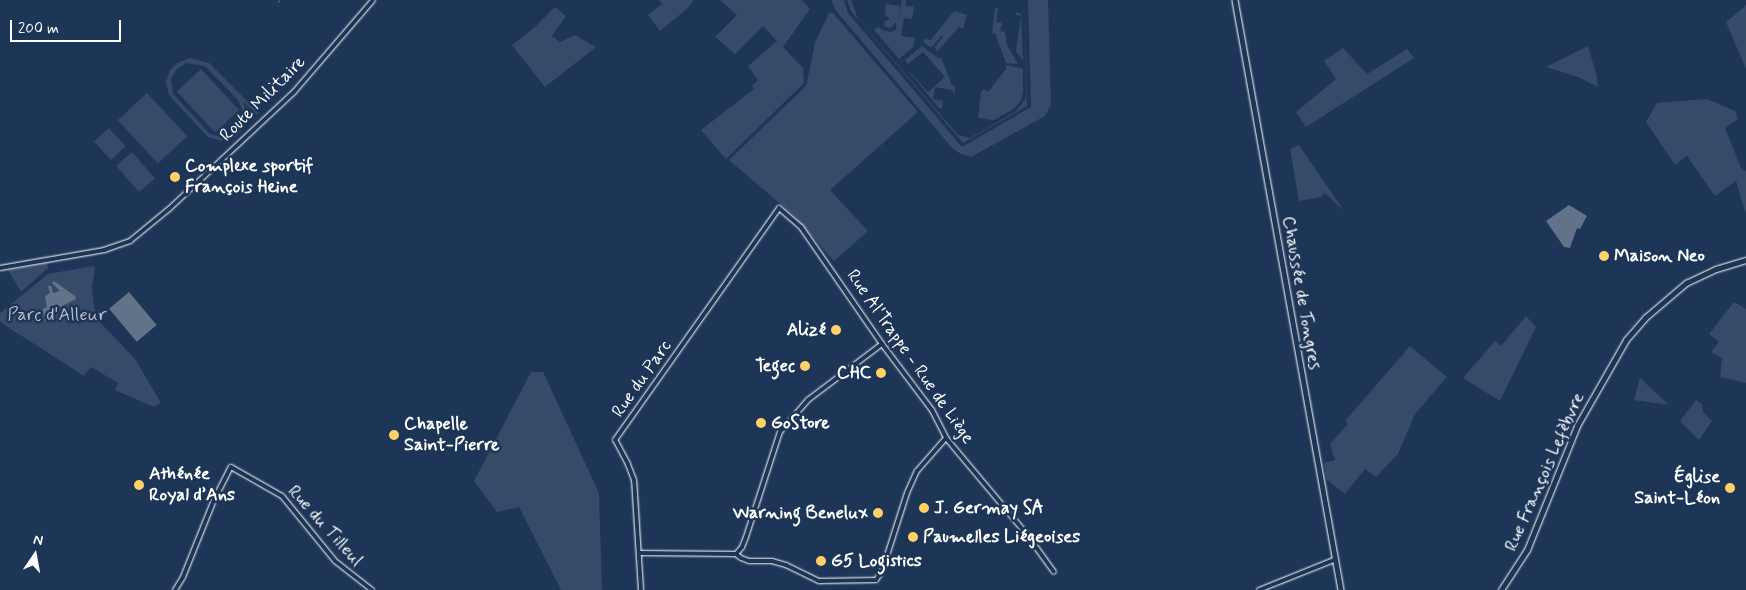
<!DOCTYPE html>
<html>
<head>
<meta charset="utf-8">
<style>
	body { margin:0 }
	#map { position:relative; width:1746px; height:590px; overflow:hidden; background:#1d3557; font-family:Mynerve,sans-serif }
	div>[style] { position:absolute }
	.green>* { inset:0; background:#364b69; transform-origin:0 0 }
	.water>* { inset:0; background:#617289; transform-origin:0 0 }
	.stream>* { height:1px; margin:-0.5px; padding:0 0.5px; transform-origin:0.5px; border-radius:0.5px; background:#617289 }
	.roads { filter:drop-shadow(0 0 1px #fff) drop-shadow(0 0 1px #fff) }
	.minor>* { height:4px; margin:-2px; padding:0 2px; transform-origin:2px; border-radius:2px; background:#1d3557 }
	.major>* { height:4.5px; margin:-2.25px; padding:0 2.25px; transform-origin:2.25px; border-radius:2.25px; background:#1d3557 }
	.dots>* { width:14px; height:14px; translate:-50% -50%; box-sizing:border-box; border:2px solid #1d3557; border-radius:50% }
	span { translate:-50% -50%; white-space:nowrap; text-align:center; line-height:1.15; -webkit-text-stroke:5px #1d3557; paint-order:stroke }
	.street-label { font-size:18px; color:#fff }
	.poi-label { font-size:18px; color:#fff; font-weight:700 }
	.left { translate:0 -50%; text-align:left }
	.right { translate:-100% -50%; text-align:right }
	.park-label { font-size:18px; color:#b9c0ca }
	.north { position:absolute; left:10px; top:530px; width:50px; height:50px; -webkit-text-stroke:4px #1d3557; paint-order:stroke; rotate:12deg; font-size:14px; font-weight:700; line-height:20px; text-align:center; color:#fff }
	.north::after { content:''; display:block; margin:auto; width:18px; height:22px; background:#fff; clip-path:polygon(50% 0,100% 100%,50% 72%,0 100%) }
	.scale { position:absolute; left:10px; top:20px; width:111px; height:22px; box-sizing:border-box; border:2px solid #fff; border-top:0; padding-left:6px; font-size:15px; line-height:18px; white-space:nowrap; color:#fff; -webkit-text-stroke:4px #1d3557; paint-order:stroke }
</style>
</head>
<body>
<div id="map">
	<div class="green">
		<i style="clip-path:polygon(659px 0,694px 0,688px 8px,660px 31px,648px 15px,662px 4px)"></i>
		<i style="clip-path:polygon(720px 0,802px 0,810px 9px,783px 47px,803px 68px,804px 83px,726px 159px,701px 130px,754px 89px,752px 86px,758px 80px,748px 66px,777px 41px,763px 26px,735px 54px,715px 37px,737px 15px)"></i>
		<i style="clip-path:polygon(831px 0,844px 0,848px 13px,962px 147px,1031px 107px,1028px 0,1048px 0,1051px 105px,1045px 116px,971px 157px,961px 154px,952px 148px,898px 84px,837px 12px)"></i>
		<i style="clip-path:polygon(847px 0,851px 0,858px 19px,958px 135px,970px 138px,1016px 111px,1024px 101px,1026px 97px,1025px 0,1027px 106px,963px 143px,851px 11px)"></i>
		<i style="clip-path:polygon(902px 0,906px 0,906px 9px,907px 6px,914px 7px,912px 19px,904px 18px,901px 36px,915px 38px,913px 47px,899px 59px,874px 30px,878px 27px,884px 31px,891px 32px,896px 30px,896px 22px,890px 28px,884px 26px,885px 21px,890px 19px,885px 14px,886px 4px,900px 6px,898px 21px)"></i>
		<i style="clip-path:polygon(1746px 5px,1746px 69px,1726px 22px)"></i>
		<i style="clip-path:polygon(555px 7px,566px 16px,552px 36px,560px 42px,575px 35px,596px 47px,545px 87px,512px 45px,534px 28px)"></i>
		<i style="clip-path:polygon(995px 8px,998px 9px,996px 22px,1002px 23px,1000px 31px,1005px 32px,1007px 45px,1018px 64px,1006px 63px,995px 33px,992px 34px)"></i>
		<i style="clip-path:polygon(954px 11px,967px 15px,963px 29px,959px 27px,937px 52px,935px 47px,943px 37px,942px 35px,933px 46px,930px 47px,924px 43px,924px 39px,931px 40px)"></i>
		<i style="clip-path:polygon(1016px 12px,1021px 14px,1023px 61px,1016px 51px,1021px 16px,1016px 15px)"></i>
		<i style="clip-path:polygon(829px 13px,833px 13px,918px 112px,830px 190px,868px 231px,834px 261px,793px 215px,729px 160px,806px 86px,815px 43px)"></i>
		<i style="clip-path:polygon(922px 46px,939px 59px,941px 57px,952px 85px,954px 85px,955px 89px,954px 96px,953px 90px,935px 87px,933px 99px,943px 101px,942px 108px,939px 108px,904px 66px,928px 92px,945px 77px,923px 52px,908px 64px,905px 60px)"></i>
		<i style="clip-path:polygon(1588px 46px,1597px 77px,1598px 87px,1578px 77px,1546px 67px)"></i>
		<i style="clip-path:polygon(1343px 48px,1367px 74px,1407px 49px,1414px 58px,1306px 127px,1296px 112px,1336px 79px,1324px 61px)"></i>
		<i style="clip-path:polygon(evenodd,190px 58px,209px 63px,259px 113px,257px 115px,244px 102px,246px 121px,244px 128px,235px 137px,221px 141px,208px 137px,169px 95px,166px 82px,170px 70px,177px 63px,190px 58px,186px 63px,205px 66px,238px 100px,242px 109px,242px 120px,233px 134px,221px 137px,210px 134px,173px 94px,171px 78px,177px 69px,186px 63px)"></i>
		<i style="clip-path:polygon(1006px 65px,1023px 69px,1023px 92px,1021px 100px,1015px 108px,994px 120px,978px 118px,981px 92px,984px 89px,988px 92px,1006px 69px)"></i>
		<i style="left:201px;top:69px;width:56px;height:33px;rotate:47deg"></i>
		<i style="left:147px;top:93px;width:59px;height:40px;rotate:47deg"></i>
		<i style="clip-path:polygon(1707px 99px,1735px 111px,1738px 119px,1725px 128px,1741px 168px,1746px 171px,1746px 215px,1736px 181px,1715px 196px,1687px 156px,1675px 165px,1646px 122px,1657px 103px)"></i>
		<i style="left:109px;top:128px;width:25px;height:20px;rotate:48deg"></i>
		<i style="clip-path:polygon(1299px 145px,1344px 211px,1325px 193px,1321px 197px,1299px 201px,1290px 149px)"></i>
		<i style="left:132px;top:152px;width:35px;height:21px;rotate:49deg"></i>
		<i style="clip-path:polygon(47px 263px,48px 268px,21px 292px,8px 270px)"></i>
		<i style="clip-path:polygon(93px 266px,95px 268px,92px 287px,94px 307px,98px 320px,135px 359px,161px 403px,154px 407px,115px 390px,118px 383px,91px 367px,84px 376px,0 322px,0 313px,48px 274px)"></i>
		<i style="clip-path:polygon(1734px 302px,1746px 309px,1746px 383px,1720px 377px,1722px 358px,1711px 352px,1719px 342px,1709px 334px)"></i>
		<i style="clip-path:polygon(1526px 316px,1536px 327px,1500px 401px,1463px 378px,1495px 341px,1501px 346px)"></i>
		<i style="clip-path:polygon(1410px 346px,1447px 377px,1415px 414px,1398px 454px,1376px 477px,1365px 469px,1345px 494px,1326px 479px,1324px 463px,1335px 460px,1330px 444px,1348px 424px,1345px 421px)"></i>
		<i style="clip-path:polygon(531px 372px,543px 372px,599px 493px,602px 590px,561px 590px,519px 507px,497px 512px,474px 481px)"></i>
		<i style="clip-path:polygon(1640px 378px,1669px 405px,1634px 400px)"></i>
		<i style="clip-path:polygon(1696px 400px,1702px 404px,1703px 412px,1712px 421px,1699px 440px,1680px 421px)"></i>
	</div>
	<div class="water">
		<i style="clip-path:polygon(1569px 205px,1587px 216px,1580px 229px,1577px 228px,1570px 248px,1564px 247px,1546px 221px)"></i>
		<i style="clip-path:polygon(54px 281px,75px 296px,76px 299px,46px 314px,46px 322px,42px 310px,47px 307px,45px 296px,50px 293px,48px 286px,51px 286px,53px 293px,60px 291px,52px 283px)"></i>
		<i style="left:129px;top:292px;width:43px;height:26px;rotate:50deg"></i>
	</div>
	<div class="stream">
		<i style="left:278px;top:2px;width:2px;rotate:-63deg"></i>
	</div>
	<div class="roads">
		<div class="minor">
			<i style="left:0;top:268px;width:106px;rotate:-9.8deg"></i>
			<i style="left:104px;top:250px;width:28px;rotate:-19deg"></i>
			<i style="left:130px;top:241px;width:50px;rotate:-39.4deg"></i>
			<i style="left:169px;top:209px;width:171px;rotate:-43.1deg"></i>
			<i style="left:294px;top:92px;width:121px;rotate:-49.3deg"></i>
			<i style="left:639px;top:553px;width:97px;rotate:0.6deg"></i>
			<i style="left:736px;top:554px;width:9px;rotate:-49deg"></i>
			<i style="left:742px;top:547px;width:11px;rotate:-68deg"></i>
			<i style="left:746px;top:537px;width:110px;rotate:-72.1deg"></i>
			<i style="left:780px;top:432px;width:43px;rotate:-48.8deg"></i>
			<i style="left:808px;top:400px;width:93px;rotate:-37.1deg"></i>
			<i style="left:736px;top:554px;width:6px;rotate:39deg"></i>
			<i style="left:741px;top:558px;width:9px;rotate:21deg"></i>
			<i style="left:749px;top:561px;width:23px"></i>
			<i style="left:772px;top:561px;width:15px;rotate:16deg"></i>
			<i style="left:786px;top:565px;width:37px;rotate:26deg"></i>
			<i style="left:819px;top:581px;width:57px;rotate:-1deg"></i>
			<i style="left:876px;top:580px;width:11px;rotate:-56deg"></i>
			<i style="left:882px;top:571px;width:82px;rotate:-72.2deg"></i>
			<i style="left:907px;top:493px;width:24px;rotate:-66deg"></i>
			<i style="left:917px;top:471px;width:44px;rotate:-48.7deg"></i>
			<i style="left:175px;top:590px;width:15px;rotate:-58deg"></i>
			<i style="left:183px;top:577px;width:83px;rotate:-68.1deg"></i>
			<i style="left:214px;top:500px;width:37px;rotate:-63deg"></i>
			<i style="left:231px;top:467px;width:59px;rotate:29.6deg"></i>
			<i style="left:282px;top:496px;width:84px;rotate:50.8deg"></i>
			<i style="left:335px;top:561px;width:47px;rotate:38.1deg"></i>
			<i style="left:641px;top:590px;width:110px;rotate:-93.6deg"></i>
			<i style="left:634px;top:480px;width:17px;rotate:-111deg"></i>
			<i style="left:628px;top:464px;width:27px;rotate:-118deg"></i>
			<i style="left:615px;top:440px;width:284px;rotate:-54.7deg"></i>
			<i style="left:779px;top:208px;width:29px;rotate:41deg"></i>
			<i style="left:801px;top:227px;width:142px;rotate:55.3deg"></i>
			<i style="left:882px;top:344px;width:83px;rotate:52.9deg"></i>
			<i style="left:932px;top:410px;width:31px;rotate:63deg"></i>
			<i style="left:946px;top:438px;width:123px;rotate:50deg"></i>
			<i style="left:1025px;top:532px;width:49px;rotate:54.1deg"></i>
			<i style="left:1259px;top:590px;width:83px;rotate:-21.9deg"></i>
		</div>
		<div class="major">
			<i style="left:1235px;top:0;width:599px;rotate:79.81deg"></i>
			<i style="left:1501px;top:590px;width:48px;rotate:-57deg"></i>
			<i style="left:1527px;top:550px;width:134px;rotate:-68deg"></i>
			<i style="left:1577px;top:426px;width:99px;rotate:-60.3deg"></i>
			<i style="left:1626px;top:340px;width:29px;rotate:-49deg"></i>
			<i style="left:1645px;top:318px;width:54px;rotate:-40.5deg"></i>
			<i style="left:1686px;top:283px;width:33px;rotate:-25deg"></i>
			<i style="left:1716px;top:269px;width:31px;rotate:-17deg"></i>
		</div>
	</div>
	<div class="dots">
		<i style="left:175px;top:177px;background:#ffd166"></i>
		<i style="left:1604px;top:256px;background:#ffd166"></i>
		<i style="left:836px;top:330px;background:#ffd166"></i>
		<i style="left:805px;top:366px;background:#ffd166"></i>
		<i style="left:881px;top:373px;background:#ffd166"></i>
		<i style="left:761px;top:423px;background:#ffd166"></i>
		<i style="left:394px;top:435px;background:#ffd166"></i>
		<i style="left:139px;top:485px;background:#ffd166"></i>
		<i style="left:1730px;top:488px;background:#ffd166"></i>
		<i style="left:924px;top:508px;background:#ffd166"></i>
		<i style="left:878px;top:513px;background:#ffd166"></i>
		<i style="left:913px;top:537px;background:#ffd166"></i>
		<i style="left:821px;top:561px;background:#ffd166"></i>
	</div>
	<div class="street-label">
		<span style="left:263px;top:99px;rotate:-45deg">Route Militaire</span>
		<span style="left:1301px;top:293px;rotate:80deg">Chaussée de Tongres</span>
		<span style="left:910px;top:357px;rotate:55deg">Rue Al'Trappe - Rue de Liège</span>
		<span style="left:642px;top:379px;rotate:-55deg">Rue du Parc</span>
		<span style="left:1545px;top:472px;rotate:-66deg">Rue François Lefèbvre</span>
		<span style="left:325px;top:526px;rotate:48deg">Rue du Tilleul</span>
	</div>
	<div class="poi-label">
		<span class="left" style="left:185px;top:177px">Complexe sportif<br>François Heine</span>
		<span class="left" style="left:1614px;top:256px">Maison Neo</span>
		<span class="right" style="left:826px;top:330px">Alizé</span>
		<span class="right" style="left:795px;top:366px">Tegec</span>
		<span class="right" style="left:871px;top:373px">CHC</span>
		<span class="left" style="left:771px;top:423px">GoStore</span>
		<span class="left" style="left:404px;top:435px">Chapelle<br>Saint-Pierre</span>
		<span class="left" style="left:149px;top:485px">Athénée<br>Royal d’Ans</span>
		<span class="right" style="left:1720px;top:488px">Église<br>Saint-Léon</span>
		<span class="left" style="left:934px;top:508px">J. Germay SA</span>
		<span class="right" style="left:868px;top:513px">Warning Benelux</span>
		<span class="left" style="left:923px;top:537px">Paumelles Liégeoises</span>
		<span class="left" style="left:831px;top:561px">G5 Logistics</span>
	</div>
	<div class="park-label">
		<span style="left:57px;top:315px">Parc d'Alleur</span>
	</div>
	<div class="north">N</div>
	<div class="scale">200 m</div>
</div>
</body>
</html>
